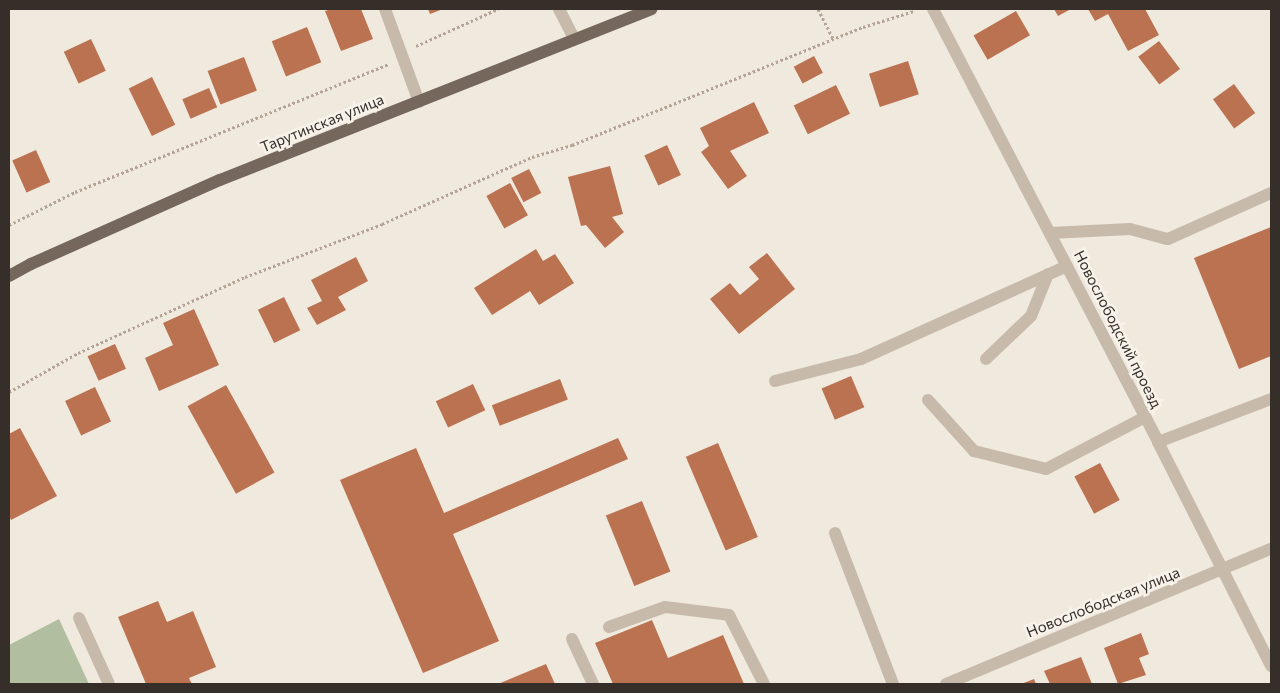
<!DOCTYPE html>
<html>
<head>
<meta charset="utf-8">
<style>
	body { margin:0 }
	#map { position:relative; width:1280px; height:693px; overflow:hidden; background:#f0e9de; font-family:Commissioner,sans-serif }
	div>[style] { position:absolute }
	.green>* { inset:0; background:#b1be9f }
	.building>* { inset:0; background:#bb7251; transform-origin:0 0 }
	.path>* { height:3px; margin-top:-1.5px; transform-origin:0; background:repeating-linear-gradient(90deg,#b3a495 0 2.5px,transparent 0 5px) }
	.minor>* { height:12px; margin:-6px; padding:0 6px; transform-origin:6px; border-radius:6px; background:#c7baab }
	.major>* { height:12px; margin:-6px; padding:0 6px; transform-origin:6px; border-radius:6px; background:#76675c }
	span { translate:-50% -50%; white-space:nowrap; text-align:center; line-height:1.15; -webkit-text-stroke:5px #f8f3ea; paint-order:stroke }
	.street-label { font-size:15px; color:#352e29 }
	.frame { position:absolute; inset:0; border:10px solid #352e29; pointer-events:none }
</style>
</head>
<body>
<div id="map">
	<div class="green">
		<i style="clip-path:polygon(59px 619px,89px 684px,9px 684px,9px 645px)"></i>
	</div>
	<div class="building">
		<i style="clip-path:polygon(332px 9px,361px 9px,373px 39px,341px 51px,325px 11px)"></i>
		<i style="clip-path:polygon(428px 9px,443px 9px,430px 14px)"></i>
		<i style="clip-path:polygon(1054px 9px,1071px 9px,1058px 16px)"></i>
		<i style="clip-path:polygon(1088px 9px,1145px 9px,1159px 35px,1128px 51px,1108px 14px,1095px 21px)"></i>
		<i style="left:1016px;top:11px;width:28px;height:49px;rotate:60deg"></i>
		<i style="left:307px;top:27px;width:38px;height:38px;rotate:68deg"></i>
		<i style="left:91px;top:39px;width:35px;height:30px;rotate:65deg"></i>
		<i style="left:1159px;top:41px;width:35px;height:26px;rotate:53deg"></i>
		<i style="left:814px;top:56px;width:19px;height:23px;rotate:62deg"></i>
		<i style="left:244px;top:57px;width:36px;height:39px;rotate:69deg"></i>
		<i style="left:908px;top:61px;width:35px;height:41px;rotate:72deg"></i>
		<i style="left:152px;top:77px;width:53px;height:26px;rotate:64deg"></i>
		<i style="left:1234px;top:84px;width:36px;height:26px;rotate:54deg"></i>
		<i style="left:836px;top:85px;width:32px;height:47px;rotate:64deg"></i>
		<i style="left:209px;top:88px;width:21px;height:29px;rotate:67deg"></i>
		<i style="clip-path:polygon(754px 102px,769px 133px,730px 151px,747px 176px,728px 189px,701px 152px,709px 146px,700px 128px)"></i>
		<i style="left:667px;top:145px;width:33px;height:25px;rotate:65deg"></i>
		<i style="left:36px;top:150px;width:35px;height:26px;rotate:66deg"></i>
		<i style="clip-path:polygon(610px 166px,623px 214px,612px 217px,624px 232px,605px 248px,586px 225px,581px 226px,568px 177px)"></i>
		<i style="left:529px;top:169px;width:27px;height:20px;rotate:63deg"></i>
		<i style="left:510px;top:183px;width:37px;height:27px;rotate:61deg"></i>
		<i style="clip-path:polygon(1271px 227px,1271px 356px,1239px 369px,1194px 258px)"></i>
		<i style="clip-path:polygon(536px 249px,543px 261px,555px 254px,574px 283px,539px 305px,530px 291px,492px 315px,474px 288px)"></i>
		<i style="clip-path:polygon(767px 253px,795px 289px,739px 334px,710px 299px,730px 283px,740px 295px,759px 279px,749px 267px)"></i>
		<i style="clip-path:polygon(356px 257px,368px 281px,338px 297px,346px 310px,317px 325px,307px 308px,322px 301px,311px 280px)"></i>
		<i style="left:284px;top:297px;width:37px;height:29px;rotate:64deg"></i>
		<i style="clip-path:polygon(194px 309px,219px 365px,159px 391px,145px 358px,173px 345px,163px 323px)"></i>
		<i style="left:115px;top:344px;width:27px;height:30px;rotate:66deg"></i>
		<i style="left:851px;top:376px;width:34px;height:32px;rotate:67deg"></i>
		<i style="left:560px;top:379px;width:22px;height:73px;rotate:69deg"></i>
		<i style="left:473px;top:384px;width:29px;height:41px;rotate:65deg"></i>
		<i style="left:226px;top:385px;width:100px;height:44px;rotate:61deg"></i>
		<i style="left:95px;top:387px;width:38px;height:33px;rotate:65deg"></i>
		<i style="clip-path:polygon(20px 428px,57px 496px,11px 520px,9px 516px,9px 434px)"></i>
		<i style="clip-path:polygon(618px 438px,628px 459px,453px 534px,499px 641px,423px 673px,340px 480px,416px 448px,444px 513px)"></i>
		<i style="left:718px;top:443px;width:102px;height:35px;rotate:67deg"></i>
		<i style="left:1100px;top:463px;width:42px;height:29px;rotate:62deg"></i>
		<i style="left:642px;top:501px;width:76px;height:39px;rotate:68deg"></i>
		<i style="clip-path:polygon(158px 601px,167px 622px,193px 611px,216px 667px,189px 678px,192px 684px,146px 684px,118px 617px)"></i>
		<i style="clip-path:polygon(652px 620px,668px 658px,723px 635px,744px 684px,613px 684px,595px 643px)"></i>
		<i style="clip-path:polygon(1141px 633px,1149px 654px,1139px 658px,1146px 675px,1118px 684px,1104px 648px)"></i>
		<i style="clip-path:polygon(1081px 657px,1092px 684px,1050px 684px,1044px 671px)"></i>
		<i style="clip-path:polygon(546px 664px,555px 684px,498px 684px)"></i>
		<i style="clip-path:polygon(1034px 679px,1036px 684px,1021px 684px)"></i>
	</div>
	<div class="path">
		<i style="left:818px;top:9px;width:34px;rotate:63deg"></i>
		<i style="left:416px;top:46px;width:90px;rotate:-24.3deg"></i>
		<i style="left:9px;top:225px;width:74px;rotate:-26.6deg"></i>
		<i style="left:75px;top:192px;width:338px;rotate:-22.2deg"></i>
		<i style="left:9px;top:392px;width:79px;rotate:-29.5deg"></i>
		<i style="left:78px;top:353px;width:183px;rotate:-24.5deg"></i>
		<i style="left:245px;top:277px;width:147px;rotate:-21.1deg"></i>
		<i style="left:382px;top:224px;width:164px;rotate:-24.1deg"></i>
		<i style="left:532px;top:157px;width:42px;rotate:-16.7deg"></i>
		<i style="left:572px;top:145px;width:314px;rotate:-22.1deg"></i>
		<i style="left:863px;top:27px;width:53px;rotate:-17.4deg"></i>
	</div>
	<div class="minor">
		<i style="left:385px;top:9px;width:99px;rotate:69.9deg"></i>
		<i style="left:559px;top:9px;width:34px;rotate:63deg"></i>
		<i style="left:933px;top:9px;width:488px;rotate:62.5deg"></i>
		<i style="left:1158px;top:442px;width:251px;rotate:63.2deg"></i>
		<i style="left:1050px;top:233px;width:80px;rotate:-2.9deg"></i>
		<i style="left:1130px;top:229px;width:39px;rotate:15deg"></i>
		<i style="left:1168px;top:239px;width:113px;rotate:-24.1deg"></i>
		<i style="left:986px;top:359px;width:62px;rotate:-43.7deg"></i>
		<i style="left:1031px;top:316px;width:45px;rotate:-68deg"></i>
		<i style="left:775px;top:381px;width:89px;rotate:-14.3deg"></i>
		<i style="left:861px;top:359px;width:226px;rotate:-24.3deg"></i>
		<i style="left:928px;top:400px;width:69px;rotate:48deg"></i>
		<i style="left:974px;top:451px;width:74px;rotate:14deg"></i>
		<i style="left:1046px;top:469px;width:112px;rotate:-27.7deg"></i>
		<i style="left:1158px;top:442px;width:121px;rotate:-20.8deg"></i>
		<i style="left:835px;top:533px;width:162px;rotate:69deg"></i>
		<i style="left:79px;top:618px;width:72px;rotate:65.6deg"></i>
		<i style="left:609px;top:627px;width:59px;rotate:-19.7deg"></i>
		<i style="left:665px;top:607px;width:64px;rotate:7.1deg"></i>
		<i style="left:729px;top:615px;width:77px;rotate:63.1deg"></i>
		<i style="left:572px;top:639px;width:50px;rotate:65deg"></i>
		<i style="left:946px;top:684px;width:352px;rotate:-22.6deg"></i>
	</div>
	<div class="major">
		<i style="left:9px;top:276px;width:25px;rotate:-29deg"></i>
		<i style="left:31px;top:264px;width:207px;rotate:-24deg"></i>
		<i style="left:220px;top:180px;width:464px;rotate:-21.6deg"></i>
	</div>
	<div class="street-label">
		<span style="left:322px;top:123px;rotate:-22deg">Тарутинская улица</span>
		<span style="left:1118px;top:329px;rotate:63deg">Новослободский проезд</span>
		<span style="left:1103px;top:602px;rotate:-22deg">Новослободская улица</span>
	</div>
	<div class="frame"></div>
</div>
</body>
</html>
